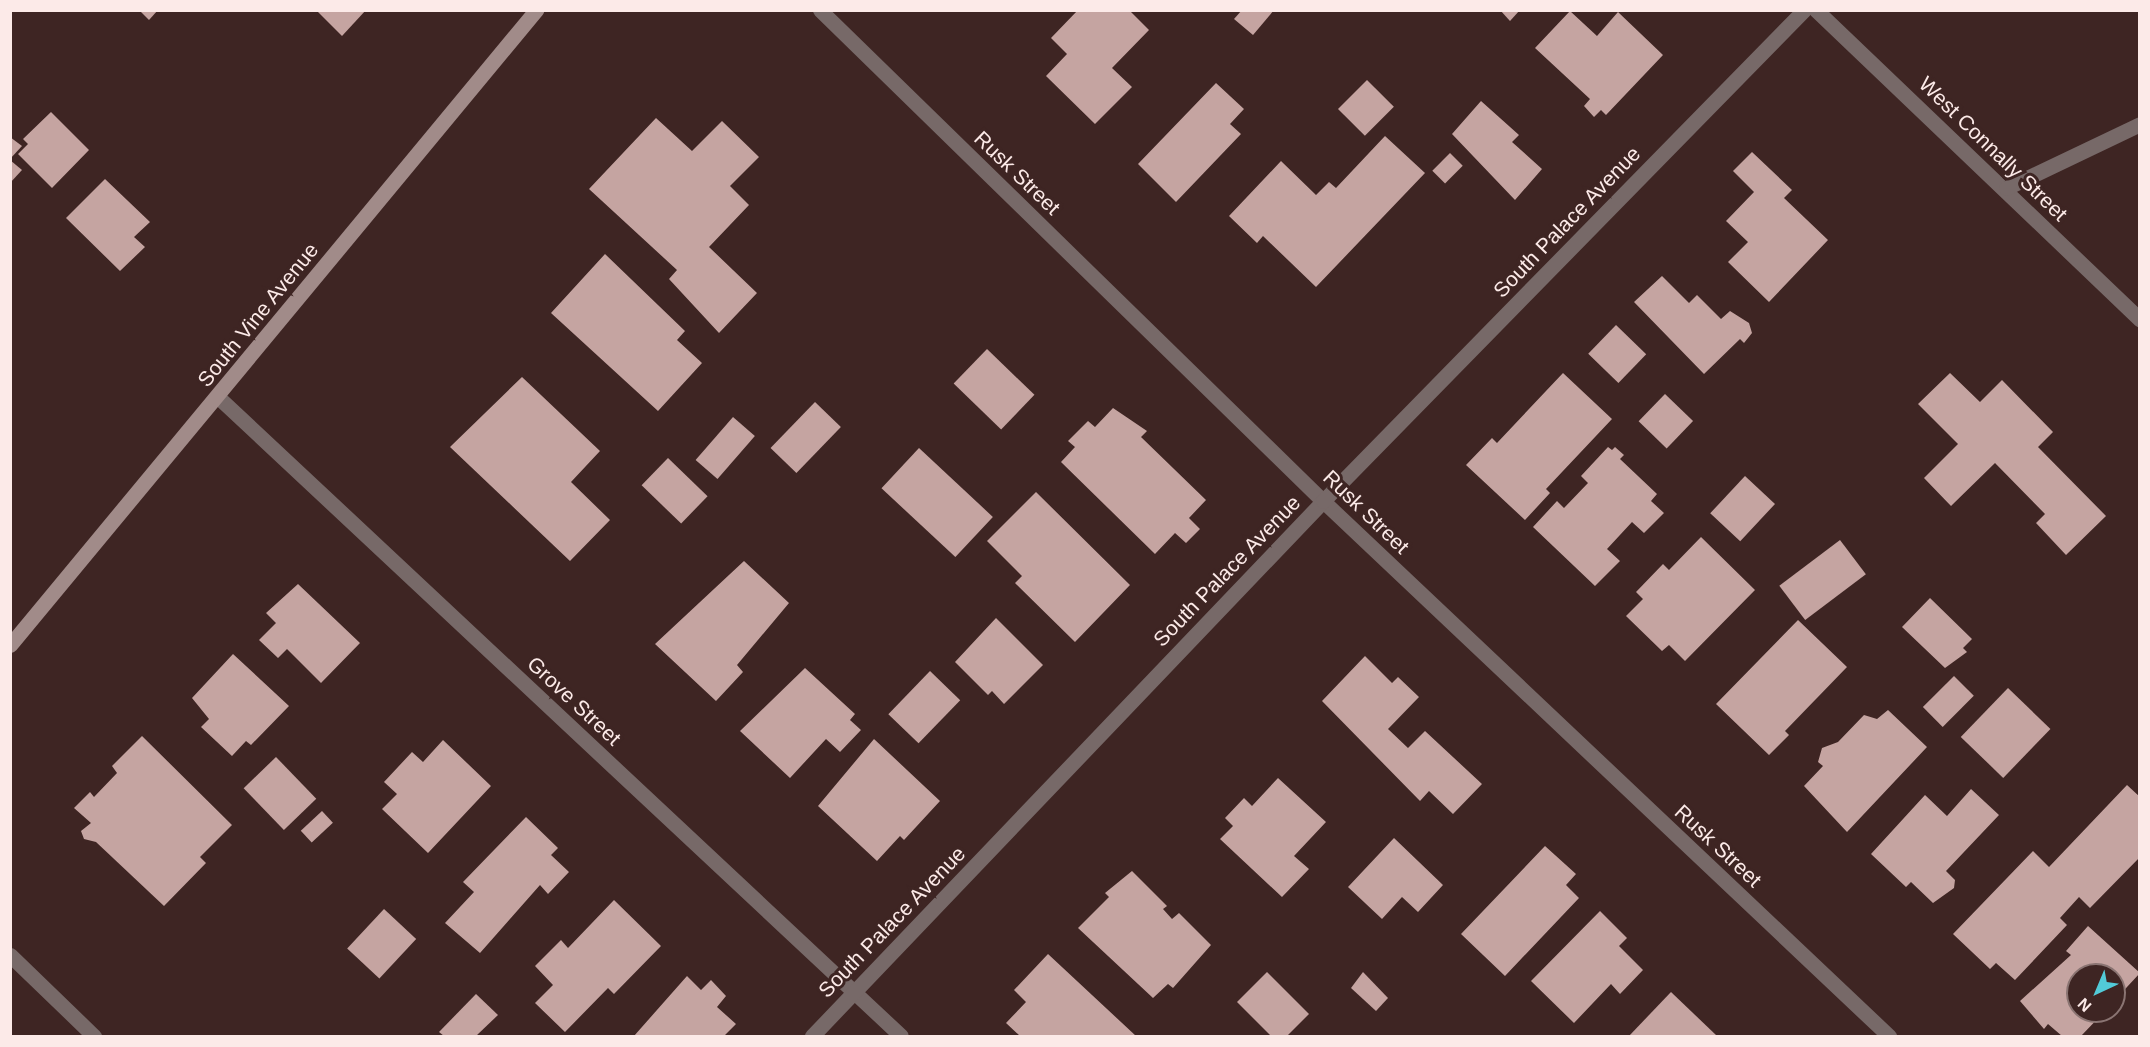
<!DOCTYPE html>
<html>
<head>
<meta charset="utf-8">
<style>
	body { margin:0 }
	#map { position:relative; width:2150px; height:1047px; overflow:hidden; background:#3e2523; font-family:Helvetica,sans-serif }
	div>[style] { position:absolute }
	.building>* { inset:0; background:#c5a4a1; transform-origin:0 0 }
	.service>* { height:15px; margin:-7.5px; padding:0 7.5px; transform-origin:7.5px; border-radius:7.5px; background:#776968 }
	.minor>* { height:15px; margin:-7.5px; padding:0 7.5px; transform-origin:7.5px; border-radius:7.5px; background:#776968 }
	.secondary>* { height:15px; margin:-7.5px; padding:0 7.5px; transform-origin:7.5px; border-radius:7.5px; background:#a18b89 }
	span { translate:-50% -50%; white-space:nowrap; text-align:center; line-height:1.15; -webkit-text-stroke:6px #3e2523; paint-order:stroke }
	.street-label { font-size:21px; color:#fceae8 }
	.frame { position:absolute; inset:0; border:12px solid #fceae8; pointer-events:none }
	.north { position:absolute; left:2066px; top:963px; width:60px; height:60px; box-sizing:border-box; background:#3e2523; border:2px solid #8a7472; border-radius:50%; rotate:224deg; font-size:16px; font-weight:700; line-height:24px; text-align:center; color:#fceae8 }
	.north::after { content:''; display:block; margin:auto; width:21px; height:27px; background:#52cbd8; clip-path:polygon(50% 0,100% 100%,50% 72%,0 100%) }
</style>
</head>
<body>
<div id="map">
	<div class="building">
		<i style="clip-path:polygon(139px 10px,158px 10px,149px 20px)"></i>
		<i style="clip-path:polygon(316px 10px,366px 10px,342px 36px)"></i>
		<i style="clip-path:polygon(1078px 10px,1129px 10px,1149px 30px,1112px 68px,1132px 87px,1095px 124px,1046px 76px,1067px 54px,1051px 38px)"></i>
		<i style="clip-path:polygon(1242px 10px,1274px 10px,1253px 35px,1234px 19px)"></i>
		<i style="clip-path:polygon(1500px 10px,1520px 10px,1510px 21px)"></i>
		<i style="clip-path:polygon(1570px 11px,1597px 36px,1618px 12px,1663px 55px,1606px 115px,1601px 110px,1594px 117px,1584px 106px,1590px 99px,1535px 48px)"></i>
		<i style="left:1367px;top:80px;width:38px;height:41px;rotate:45deg"></i>
		<i style="clip-path:polygon(1216px 83px,1244px 109px,1230px 124px,1241px 134px,1176px 202px,1138px 164px)"></i>
		<i style="clip-path:polygon(1481px 101px,1519px 135px,1512px 142px,1542px 169px,1515px 200px,1452px 134px)"></i>
		<i style="clip-path:polygon(51px 112px,89px 150px,52px 188px,18px 154px,28px 144px,23px 139px)"></i>
		<i style="clip-path:polygon(656px 118px,692px 151px,722px 121px,759px 157px,730px 186px,749px 205px,709px 247px,757px 293px,719px 333px,669px 279px,677px 270px,589px 189px)"></i>
		<i style="clip-path:polygon(1385px 136px,1425px 173px,1316px 287px,1263px 236px,1257px 243px,1229px 216px,1281px 161px,1316px 195px,1329px 182px,1336px 188px)"></i>
		<i style="clip-path:polygon(10px 137px,22px 146px,10px 159px)"></i>
		<i style="clip-path:polygon(1752px 152px,1792px 190px,1784px 198px,1828px 240px,1769px 302px,1728px 262px,1748px 242px,1726px 221px,1754px 192px,1733px 171px)"></i>
		<i style="left:1450px;top:153px;width:18px;height:25px;rotate:45deg"></i>
		<i style="clip-path:polygon(10px 160px,22px 170px,10px 183px)"></i>
		<i style="clip-path:polygon(105px 179px,150px 222px,134px 237px,145px 247px,120px 271px,66px 218px)"></i>
		<i style="clip-path:polygon(605px 254px,685px 331px,677px 340px,702px 363px,658px 411px,551px 313px)"></i>
		<i style="clip-path:polygon(1662px 276px,1689px 303px,1697px 295px,1721px 319px,1730px 311px,1749px 323px,1752px 333px,1744px 343px,1740px 339px,1704px 374px,1634px 302px)"></i>
		<i style="left:1616px;top:325px;width:42px;height:40px;rotate:44deg"></i>
		<i style="left:987px;top:349px;width:66px;height:48px;rotate:44deg"></i>
		<i style="clip-path:polygon(1563px 373px,1612px 419px,1546px 489px,1550px 493px,1525px 520px,1466px 465px,1492px 438px,1497px 443px)"></i>
		<i style="clip-path:polygon(1950px 373px,1980px 402px,2002px 380px,2053px 432px,2038px 447px,2106px 516px,2066px 555px,2036px 523px,2045px 514px,1995px 463px,1951px 506px,1924px 478px,1958px 444px,1918px 404px)"></i>
		<i style="clip-path:polygon(522px 377px,600px 451px,571px 482px,610px 520px,570px 561px,450px 447px)"></i>
		<i style="left:1665px;top:394px;width:39px;height:38px;rotate:44deg"></i>
		<i style="left:815px;top:402px;width:36px;height:64px;rotate:44deg"></i>
		<i style="clip-path:polygon(1113px 408px,1147px 431px,1141px 437px,1206px 500px,1189px 518px,1200px 529px,1186px 543px,1175px 533px,1155px 554px,1061px 462px,1075px 447px,1068px 441px,1088px 421px,1095px 427px)"></i>
		<i style="left:733px;top:417px;width:29px;height:57px;rotate:41deg"></i>
		<i style="clip-path:polygon(1608px 447px,1612px 450px,1615px 447px,1624px 455px,1620px 459px,1657px 494px,1651px 501px,1664px 513px,1644px 533px,1632px 522px,1607px 549px,1620px 561px,1595px 586px,1533px 527px,1557px 501px,1564px 508px,1588px 483px,1581px 476px)"></i>
		<i style="left:919px;top:448px;width:101px;height:55px;rotate:43deg"></i>
		<i style="left:668px;top:458px;width:55px;height:38px;rotate:44deg"></i>
		<i style="left:1745px;top:476px;width:41px;height:51px;rotate:43deg"></i>
		<i style="clip-path:polygon(1036px 492px,1130px 585px,1075px 642px,1015px 583px,1022px 576px,987px 541px)"></i>
		<i style="clip-path:polygon(1701px 537px,1755px 590px,1685px 661px,1669px 645px,1662px 651px,1626px 616px,1643px 599px,1636px 592px,1663px 564px,1669px 570px)"></i>
		<i style="left:1840px;top:540px;width:43px;height:76px;rotate:53deg"></i>
		<i style="clip-path:polygon(744px 561px,789px 603px,737px 665px,743px 672px,716px 701px,655px 644px)"></i>
		<i style="clip-path:polygon(298px 584px,360px 643px,321px 683px,287px 649px,278px 658px,259px 640px,276px 623px,266px 613px)"></i>
		<i style="clip-path:polygon(1930px 598px,1972px 639px,1963px 648px,1967px 652px,1945px 668px,1902px 627px)"></i>
		<i style="clip-path:polygon(996px 618px,1043px 665px,1004px 704px,992px 691px,988px 695px,955px 662px)"></i>
		<i style="clip-path:polygon(1798px 620px,1847px 667px,1785px 731px,1789px 735px,1769px 755px,1716px 704px)"></i>
		<i style="clip-path:polygon(233px 654px,289px 706px,251px 745px,246px 741px,232px 756px,201px 727px,209px 719px,192px 698px)"></i>
		<i style="clip-path:polygon(1365px 656px,1392px 683px,1398px 677px,1419px 697px,1388px 729px,1408px 748px,1425px 731px,1482px 784px,1453px 814px,1429px 791px,1420px 801px,1322px 701px)"></i>
		<i style="clip-path:polygon(805px 668px,855px 714px,850px 720px,861px 730px,840px 752px,826px 739px,790px 778px,740px 731px)"></i>
		<i style="left:930px;top:671px;width:42px;height:60px;rotate:44deg"></i>
		<i style="left:1954px;top:676px;width:28px;height:44px;rotate:45deg"></i>
		<i style="left:2008px;top:688px;width:59px;height:68px;rotate:44deg"></i>
		<i style="clip-path:polygon(1888px 710px,1927px 747px,1847px 832px,1804px 786px,1823px 766px,1818px 762px,1822px 748px,1838px 742px,1864px 715px,1877px 719px)"></i>
		<i style="clip-path:polygon(142px 736px,232px 825px,200px 857px,206px 863px,164px 906px,96px 842px,84px 839px,81px 831px,91px 823px,74px 808px,90px 792px,94px 797px,117px 773px,112px 766px)"></i>
		<i style="clip-path:polygon(874px 739px,940px 801px,904px 840px,900px 836px,877px 861px,818px 806px)"></i>
		<i style="clip-path:polygon(443px 740px,491px 786px,428px 853px,382px 809px,397px 794px,384px 782px,412px 752px,423px 762px)"></i>
		<i style="left:276px;top:757px;width:58px;height:45px;rotate:46deg"></i>
		<i style="clip-path:polygon(1278px 778px,1326px 822px,1294px 856px,1309px 869px,1282px 897px,1220px 839px,1233px 826px,1225px 818px,1244px 798px,1252px 806px)"></i>
		<i style="clip-path:polygon(2127px 785px,2140px 797px,2140px 857px,2090px 908px,2079px 897px,2060px 918px,2067px 925px,2015px 980px,1996px 963px,1990px 969px,1953px 934px,2033px 851px,2049px 867px)"></i>
		<i style="clip-path:polygon(1971px 789px,1999px 815px,1946px 871px,1955px 880px,1954px 888px,1933px 903px,1911px 882px,1906px 887px,1871px 854px,1925px 795px,1947px 816px)"></i>
		<i style="left:322px;top:811px;width:16px;height:29px;rotate:47deg"></i>
		<i style="clip-path:polygon(526px 817px,558px 848px,551px 855px,569px 872px,548px 894px,540px 885px,480px 953px,445px 923px,474px 892px,463px 882px)"></i>
		<i style="clip-path:polygon(1394px 838px,1443px 885px,1418px 912px,1402px 897px,1382px 919px,1348px 887px)"></i>
		<i style="clip-path:polygon(1545px 846px,1576px 874px,1566px 885px,1579px 898px,1505px 976px,1461px 934px)"></i>
		<i style="clip-path:polygon(1132px 871px,1167px 906px,1163px 909px,1172px 919px,1179px 913px,1211px 945px,1173px 988px,1168px 984px,1153px 998px,1078px 928px,1109px 897px,1105px 893px)"></i>
		<i style="clip-path:polygon(614px 900px,661px 946px,614px 994px,608px 988px,565px 1032px,535px 1003px,553px 985px,535px 966px,561px 940px,568px 948px)"></i>
		<i style="left:384px;top:909px;width:44px;height:54px;rotate:43deg"></i>
		<i style="clip-path:polygon(1600px 911px,1627px 938px,1619px 946px,1643px 970px,1620px 994px,1611px 984px,1574px 1023px,1531px 981px)"></i>
		<i style="clip-path:polygon(2088px 926px,2140px 973px,2114px 1001px,2114px 975px,2078px 975px,2078px 1011px,2105px 1011px,2081px 1036px,2062px 1036px,2048px 1024px,2044px 1029px,2020px 1001px,2071px 955px,2066px 951px)"></i>
		<i style="clip-path:polygon(1048px 954px,1136px 1036px,1020px 1036px,1006px 1023px,1026px 1002px,1014px 990px)"></i>
		<i style="clip-path:polygon(1267px 972px,1309px 1014px,1287px 1036px,1271px 1036px,1237px 1002px)"></i>
		<i style="clip-path:polygon(1363px 972px,1388px 998px,1376px 1011px,1351px 988px)"></i>
		<i style="clip-path:polygon(687px 976px,701px 990px,711px 980px,726px 996px,717px 1007px,736px 1024px,724px 1036px,634px 1036px)"></i>
		<i style="clip-path:polygon(1671px 992px,1716px 1035px,1714px 1036px,1629px 1036px)"></i>
		<i style="clip-path:polygon(476px 994px,498px 1015px,476px 1036px,444px 1036px,439px 1032px)"></i>
	</div>
	<div class="service">
		<i style="left:10px;top:955px;width:117px;rotate:44deg"></i>
	</div>
	<div class="minor">
		<i style="left:820px;top:10px;width:703px;rotate:44.31deg"></i>
		<i style="left:1323px;top:501px;width:779px;rotate:43.39deg"></i>
		<i style="left:1816px;top:10px;width:448px;rotate:43.7deg"></i>
		<i style="left:2006px;top:188px;width:148px;rotate:-25.5deg"></i>
		<i style="left:218px;top:397px;width:935px;rotate:43.09deg"></i>
		<i style="left:812px;top:1036px;width:740px;rotate:-46.31deg"></i>
		<i style="left:1323px;top:501px;width:687px;rotate:-45.59deg"></i>
	</div>
	<div class="secondary">
		<i style="left:10px;top:645px;width:825px;rotate:-50.36deg"></i>
	</div>
	<div class="street-label">
		<span style="left:1993px;top:149px;rotate:44deg">West Connally Street</span>
		<span style="left:1017px;top:173px;rotate:44deg">Rusk Street</span>
		<span style="left:1567px;top:222px;rotate:-46deg">South Palace Avenue</span>
		<span style="left:258px;top:315px;rotate:-51deg">South Vine Avenue</span>
		<span style="left:1366px;top:512px;rotate:44deg">Rusk Street</span>
		<span style="left:1227px;top:571px;rotate:-46deg">South Palace Avenue</span>
		<span style="left:574px;top:701px;rotate:43deg">Grove Street</span>
		<span style="left:1718px;top:846px;rotate:43deg">Rusk Street</span>
		<span style="left:892px;top:922px;rotate:-46deg">South Palace Avenue</span>
	</div>
	<div class="frame"></div>
	<div class="north">N</div>
</div>
</body>
</html>
